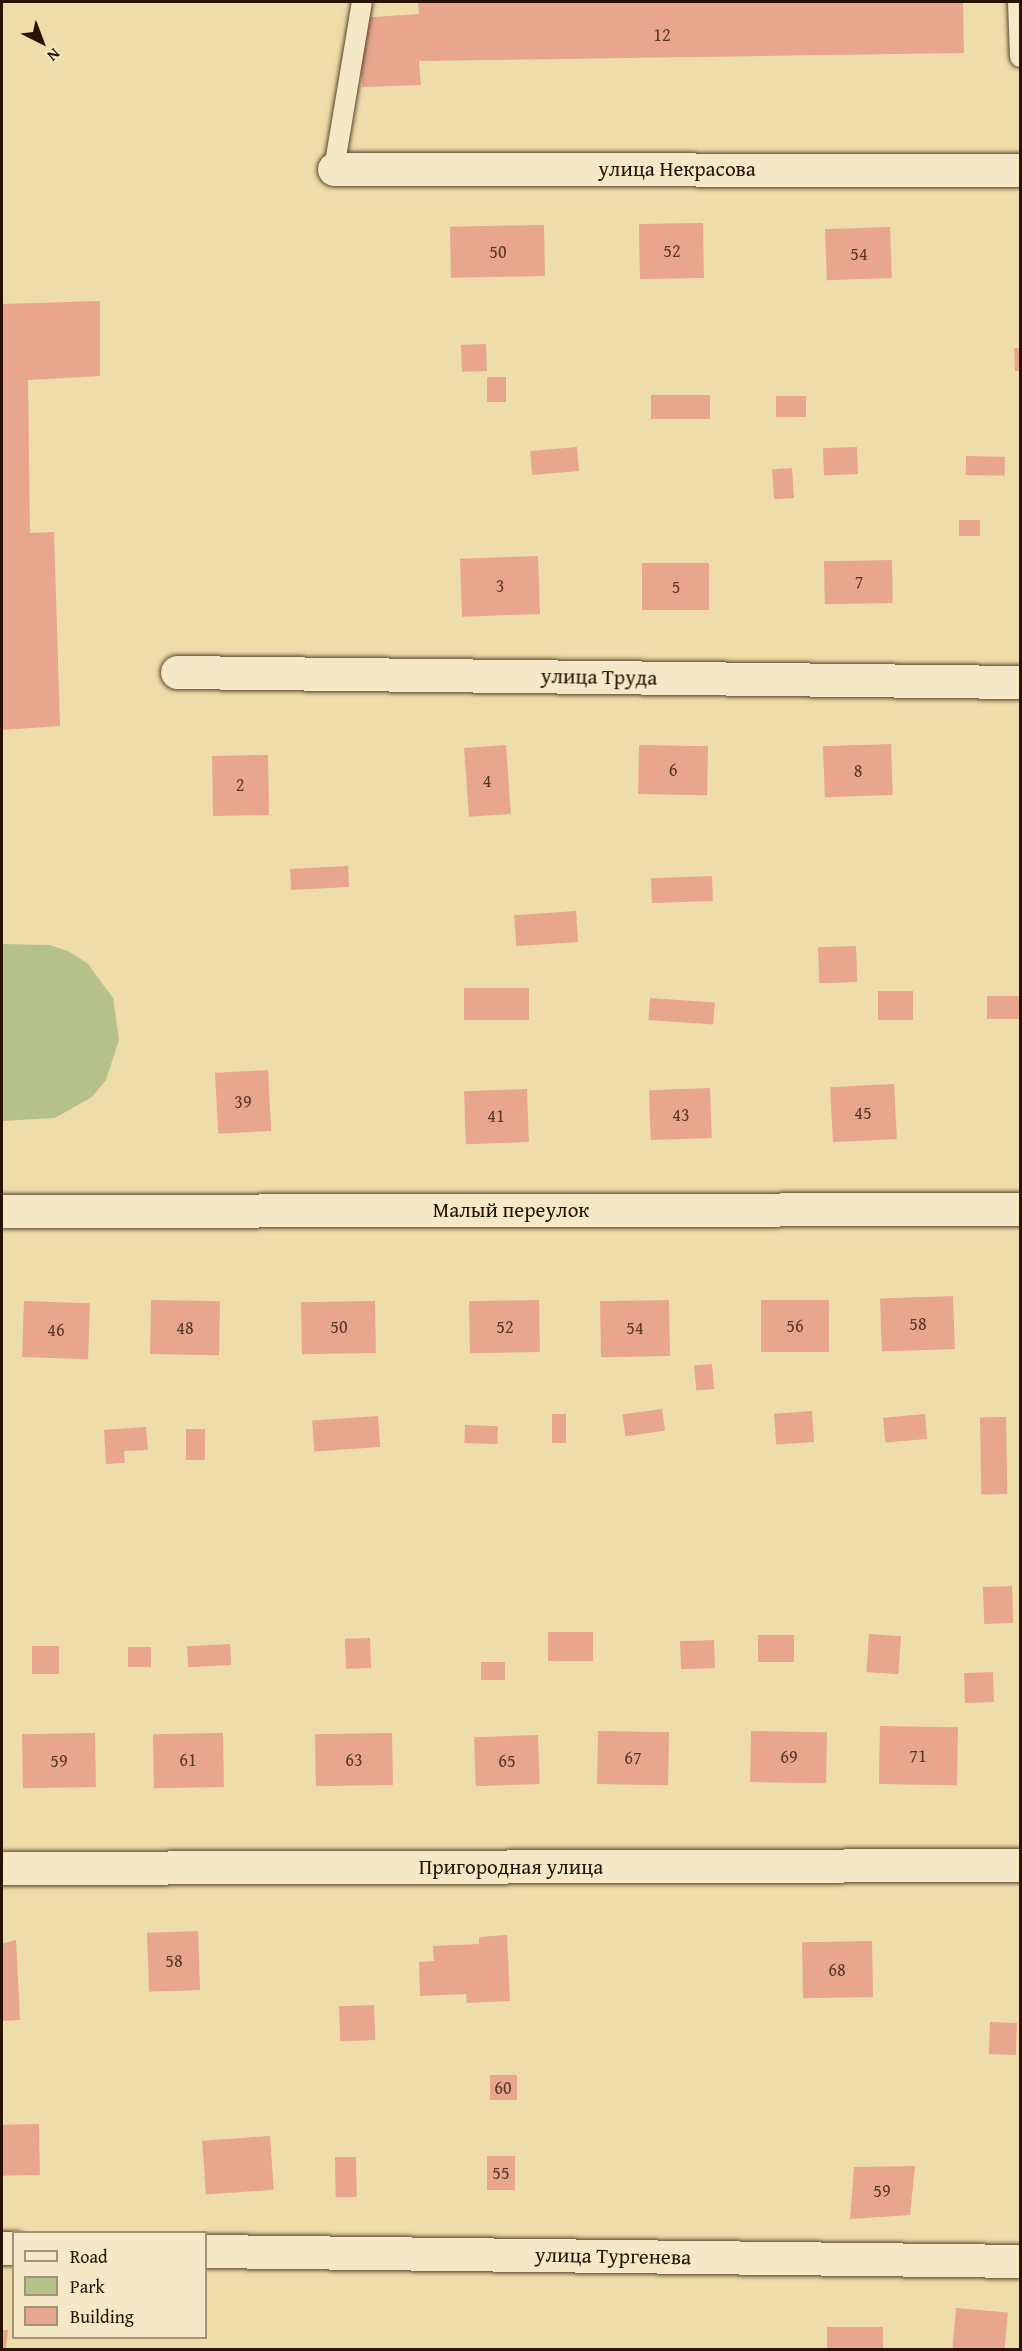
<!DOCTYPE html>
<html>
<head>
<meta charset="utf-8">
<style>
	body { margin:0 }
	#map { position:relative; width:1022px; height:2351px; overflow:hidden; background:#eedca9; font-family:"Gentium Book Plus",serif }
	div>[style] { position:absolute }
	.green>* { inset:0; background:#b6c18a }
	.building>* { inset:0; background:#e8a68e; transform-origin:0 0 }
	.roads { filter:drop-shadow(0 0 2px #59442c) drop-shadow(0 0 2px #59442c) }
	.service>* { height:20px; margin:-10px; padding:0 10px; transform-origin:10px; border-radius:10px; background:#f4e8c7 }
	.minor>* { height:33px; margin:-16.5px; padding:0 16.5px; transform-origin:16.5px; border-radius:16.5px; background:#f4e8c7 }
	span { translate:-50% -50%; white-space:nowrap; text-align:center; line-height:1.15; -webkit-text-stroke:5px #f4e8c7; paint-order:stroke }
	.number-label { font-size:18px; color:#573726 }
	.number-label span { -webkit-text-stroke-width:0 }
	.street-label { font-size:21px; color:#271203 }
	.frame { position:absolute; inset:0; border:3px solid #271203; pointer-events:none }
	.legend { position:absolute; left:12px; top:2231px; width:195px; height:108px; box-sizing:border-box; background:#f4e8c7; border:2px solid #a29279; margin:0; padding:8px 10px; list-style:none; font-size:18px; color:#271203 }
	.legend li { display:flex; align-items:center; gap:12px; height:30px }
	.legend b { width:30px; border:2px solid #a29279 }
	.north { position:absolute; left:12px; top:12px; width:60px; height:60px; -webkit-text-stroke:4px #f4e8c7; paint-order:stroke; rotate:138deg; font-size:16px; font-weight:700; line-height:24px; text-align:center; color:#271203 }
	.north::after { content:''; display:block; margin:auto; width:21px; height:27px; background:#271203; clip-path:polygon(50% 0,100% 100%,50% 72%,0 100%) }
</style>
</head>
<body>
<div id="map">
	<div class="green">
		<i style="clip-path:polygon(2px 944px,50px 945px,70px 952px,88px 964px,113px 998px,119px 1040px,106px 1080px,92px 1097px,55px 1118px,2px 1121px)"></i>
	</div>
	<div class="building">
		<i style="clip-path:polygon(418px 2px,963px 2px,964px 53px,419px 61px,421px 85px,362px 87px,359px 18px,419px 14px)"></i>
		<i style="left:703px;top:223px;width:55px;height:64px;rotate:89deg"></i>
		<i style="left:544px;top:225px;width:51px;height:94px;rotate:89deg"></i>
		<i style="left:890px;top:227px;width:51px;height:65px;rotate:88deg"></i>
		<i style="clip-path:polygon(100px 301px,100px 376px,28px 380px,30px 533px,54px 532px,60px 726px,2px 730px,2px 304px)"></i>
		<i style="left:486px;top:344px;width:27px;height:25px;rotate:88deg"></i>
		<i style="clip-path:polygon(1014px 348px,1020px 348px,1020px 371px,1015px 371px)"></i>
		<i style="left:487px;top:377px;width:19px;height:25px"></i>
		<i style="left:651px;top:395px;width:59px;height:24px"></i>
		<i style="left:776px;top:396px;width:30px;height:21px"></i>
		<i style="left:577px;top:447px;width:24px;height:47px;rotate:85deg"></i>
		<i style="left:857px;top:447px;width:27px;height:34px;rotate:88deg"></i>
		<i style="left:966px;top:456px;width:39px;height:19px;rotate:1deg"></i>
		<i style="left:792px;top:468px;width:30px;height:20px;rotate:86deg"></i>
		<i style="left:959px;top:520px;width:21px;height:16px"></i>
		<i style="left:538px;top:556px;width:58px;height:78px;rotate:88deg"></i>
		<i style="left:892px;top:560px;width:43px;height:68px;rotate:89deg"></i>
		<i style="left:709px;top:563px;width:47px;height:67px;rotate:90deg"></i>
		<i style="left:891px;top:744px;width:51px;height:68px;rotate:88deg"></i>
		<i style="left:506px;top:745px;width:69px;height:42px;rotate:86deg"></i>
		<i style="left:639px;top:745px;width:69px;height:49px;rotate:1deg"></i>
		<i style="left:268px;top:755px;width:60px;height:56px;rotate:89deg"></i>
		<i style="left:348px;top:866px;width:21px;height:58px;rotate:87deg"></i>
		<i style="left:712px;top:876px;width:25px;height:61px;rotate:88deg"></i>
		<i style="left:576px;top:911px;width:31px;height:62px;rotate:86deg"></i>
		<i style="left:856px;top:946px;width:36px;height:38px;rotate:88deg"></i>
		<i style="left:529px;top:988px;width:32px;height:65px;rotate:90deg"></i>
		<i style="left:878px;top:991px;width:35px;height:29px"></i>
		<i style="left:1020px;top:996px;width:23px;height:33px;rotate:90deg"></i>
		<i style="left:650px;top:998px;width:65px;height:22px;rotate:4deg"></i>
		<i style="left:268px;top:1070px;width:61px;height:53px;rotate:87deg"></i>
		<i style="left:894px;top:1084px;width:55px;height:64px;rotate:87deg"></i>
		<i style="left:710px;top:1088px;width:50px;height:61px;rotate:88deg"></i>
		<i style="left:527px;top:1089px;width:53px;height:63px;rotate:88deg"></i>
		<i style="left:953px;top:1296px;width:53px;height:73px;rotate:88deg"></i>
		<i style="left:151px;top:1300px;width:69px;height:54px;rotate:1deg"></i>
		<i style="left:539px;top:1300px;width:52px;height:70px;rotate:89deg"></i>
		<i style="left:669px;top:1300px;width:56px;height:69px;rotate:89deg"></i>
		<i style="left:761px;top:1300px;width:68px;height:52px"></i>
		<i style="left:24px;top:1301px;width:66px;height:56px;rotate:2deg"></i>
		<i style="left:375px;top:1301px;width:52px;height:74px;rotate:89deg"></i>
		<i style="left:712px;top:1364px;width:25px;height:18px;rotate:85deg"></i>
		<i style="left:662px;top:1409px;width:22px;height:40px;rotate:82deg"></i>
		<i style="left:812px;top:1411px;width:31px;height:38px;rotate:86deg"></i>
		<i style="left:552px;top:1414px;width:14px;height:29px"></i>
		<i style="left:925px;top:1414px;width:25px;height:42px;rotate:85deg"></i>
		<i style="left:378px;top:1416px;width:31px;height:66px;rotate:86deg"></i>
		<i style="left:1006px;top:1417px;width:77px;height:26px;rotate:89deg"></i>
		<i style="left:465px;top:1425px;width:33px;height:18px;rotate:2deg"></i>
		<i style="clip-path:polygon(146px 1427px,148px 1450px,124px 1451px,125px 1463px,106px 1464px,104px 1430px)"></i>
		<i style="left:205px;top:1429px;width:31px;height:19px;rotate:90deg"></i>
		<i style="left:1012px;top:1586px;width:37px;height:29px;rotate:88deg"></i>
		<i style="left:593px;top:1632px;width:29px;height:45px;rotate:90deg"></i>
		<i style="left:869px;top:1634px;width:32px;height:38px;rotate:4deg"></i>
		<i style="left:794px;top:1635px;width:27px;height:36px;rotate:90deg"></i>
		<i style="left:370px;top:1638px;width:30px;height:25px;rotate:88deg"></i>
		<i style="left:714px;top:1640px;width:28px;height:34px;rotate:88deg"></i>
		<i style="left:230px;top:1644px;width:21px;height:43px;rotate:87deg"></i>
		<i style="left:32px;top:1646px;width:27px;height:28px"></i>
		<i style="left:128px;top:1647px;width:23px;height:20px"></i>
		<i style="left:481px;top:1662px;width:24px;height:18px"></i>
		<i style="left:993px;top:1672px;width:30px;height:29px;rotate:88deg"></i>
		<i style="left:880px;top:1726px;width:78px;height:58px;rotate:1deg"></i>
		<i style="left:598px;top:1731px;width:71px;height:53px;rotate:1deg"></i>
		<i style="left:751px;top:1731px;width:76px;height:51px;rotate:1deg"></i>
		<i style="left:95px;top:1733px;width:54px;height:73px;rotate:89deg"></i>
		<i style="left:223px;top:1733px;width:54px;height:70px;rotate:89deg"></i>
		<i style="left:392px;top:1733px;width:52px;height:77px;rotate:89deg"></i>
		<i style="left:538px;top:1735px;width:49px;height:64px;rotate:88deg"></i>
		<i style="left:198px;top:1931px;width:59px;height:51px;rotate:88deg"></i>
		<i style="clip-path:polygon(507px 1935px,510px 2001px,467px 2003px,466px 1994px,420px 1996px,419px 1962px,434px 1961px,433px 1946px,479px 1944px,479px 1937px)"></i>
		<i style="clip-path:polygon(16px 1940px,20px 2020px,2px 2021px,2px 1944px)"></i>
		<i style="left:872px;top:1941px;width:56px;height:70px;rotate:89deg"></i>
		<i style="left:374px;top:2005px;width:35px;height:35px;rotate:88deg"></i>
		<i style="left:990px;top:2022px;width:27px;height:32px;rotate:2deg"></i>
		<i style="left:517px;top:2075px;width:25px;height:27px;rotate:90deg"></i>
		<i style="left:39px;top:2124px;width:51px;height:37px;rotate:89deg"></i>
		<i style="left:270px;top:2136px;width:54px;height:68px;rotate:86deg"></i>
		<i style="left:487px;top:2156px;width:28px;height:34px"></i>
		<i style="left:356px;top:2157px;width:40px;height:21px;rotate:89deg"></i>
		<i style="clip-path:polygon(915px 2166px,910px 2215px,850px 2219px,854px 2167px)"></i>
		<i style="left:956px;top:2308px;width:52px;height:42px;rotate:5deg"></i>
		<i style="left:883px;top:2327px;width:23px;height:56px;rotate:90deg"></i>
		<i style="clip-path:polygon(2px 2330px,8px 2330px,6px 2350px,2px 2350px)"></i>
	</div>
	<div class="roads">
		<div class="service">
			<i style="left:1018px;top:2px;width:55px;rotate:87.9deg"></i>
			<i style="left:334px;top:169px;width:169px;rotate:-80.5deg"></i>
		</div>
		<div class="minor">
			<i style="left:334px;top:169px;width:686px;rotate:0.08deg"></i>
			<i style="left:177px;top:672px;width:843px;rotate:0.68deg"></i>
			<i style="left:2px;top:1211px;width:1018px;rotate:-0.11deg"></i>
			<i style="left:2px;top:1868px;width:1018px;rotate:-0.17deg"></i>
			<i style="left:2px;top:2248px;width:12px"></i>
			<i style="left:206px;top:2251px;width:814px;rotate:0.7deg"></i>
		</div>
	</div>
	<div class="number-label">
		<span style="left:662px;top:35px">12</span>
		<span style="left:672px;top:251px">52</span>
		<span style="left:498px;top:252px">50</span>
		<span style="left:859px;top:254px">54</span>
		<span style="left:859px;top:582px">7</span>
		<span style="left:500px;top:586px">3</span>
		<span style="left:676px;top:587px">5</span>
		<span style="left:673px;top:770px">6</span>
		<span style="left:858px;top:771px">8</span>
		<span style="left:487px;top:781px">4</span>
		<span style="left:240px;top:785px">2</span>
		<span style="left:243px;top:1102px">39</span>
		<span style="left:863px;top:1113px">45</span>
		<span style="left:681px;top:1115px">43</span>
		<span style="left:496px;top:1116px">41</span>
		<span style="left:918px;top:1324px">58</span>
		<span style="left:795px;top:1326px">56</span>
		<span style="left:339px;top:1327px">50</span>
		<span style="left:505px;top:1327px">52</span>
		<span style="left:185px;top:1328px">48</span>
		<span style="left:635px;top:1328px">54</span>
		<span style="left:56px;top:1330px">46</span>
		<span style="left:918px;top:1756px">71</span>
		<span style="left:789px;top:1757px">69</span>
		<span style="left:633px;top:1758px">67</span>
		<span style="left:188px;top:1760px">61</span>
		<span style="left:354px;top:1760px">63</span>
		<span style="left:59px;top:1761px">59</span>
		<span style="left:507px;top:1761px">65</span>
		<span style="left:174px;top:1961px">58</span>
		<span style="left:837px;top:1970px">68</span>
		<span style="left:503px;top:2088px">60</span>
		<span style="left:501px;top:2173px">55</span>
		<span style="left:882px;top:2191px">59</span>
	</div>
	<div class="street-label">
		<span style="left:677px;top:169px">улица Некрасова</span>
		<span style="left:599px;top:677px;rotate:1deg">улица Труда</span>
		<span style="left:511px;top:1210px">Малый переулок</span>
		<span style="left:511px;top:1867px">Пригородная улица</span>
		<span style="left:613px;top:2256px;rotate:1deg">улица Тургенева</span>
	</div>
	<div class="frame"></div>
	<ul class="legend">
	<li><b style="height:8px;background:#f4e8c7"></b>Road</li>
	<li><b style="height:16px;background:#b6c18a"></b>Park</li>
	<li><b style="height:16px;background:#e8a68e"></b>Building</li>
	</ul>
	<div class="north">N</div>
</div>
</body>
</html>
